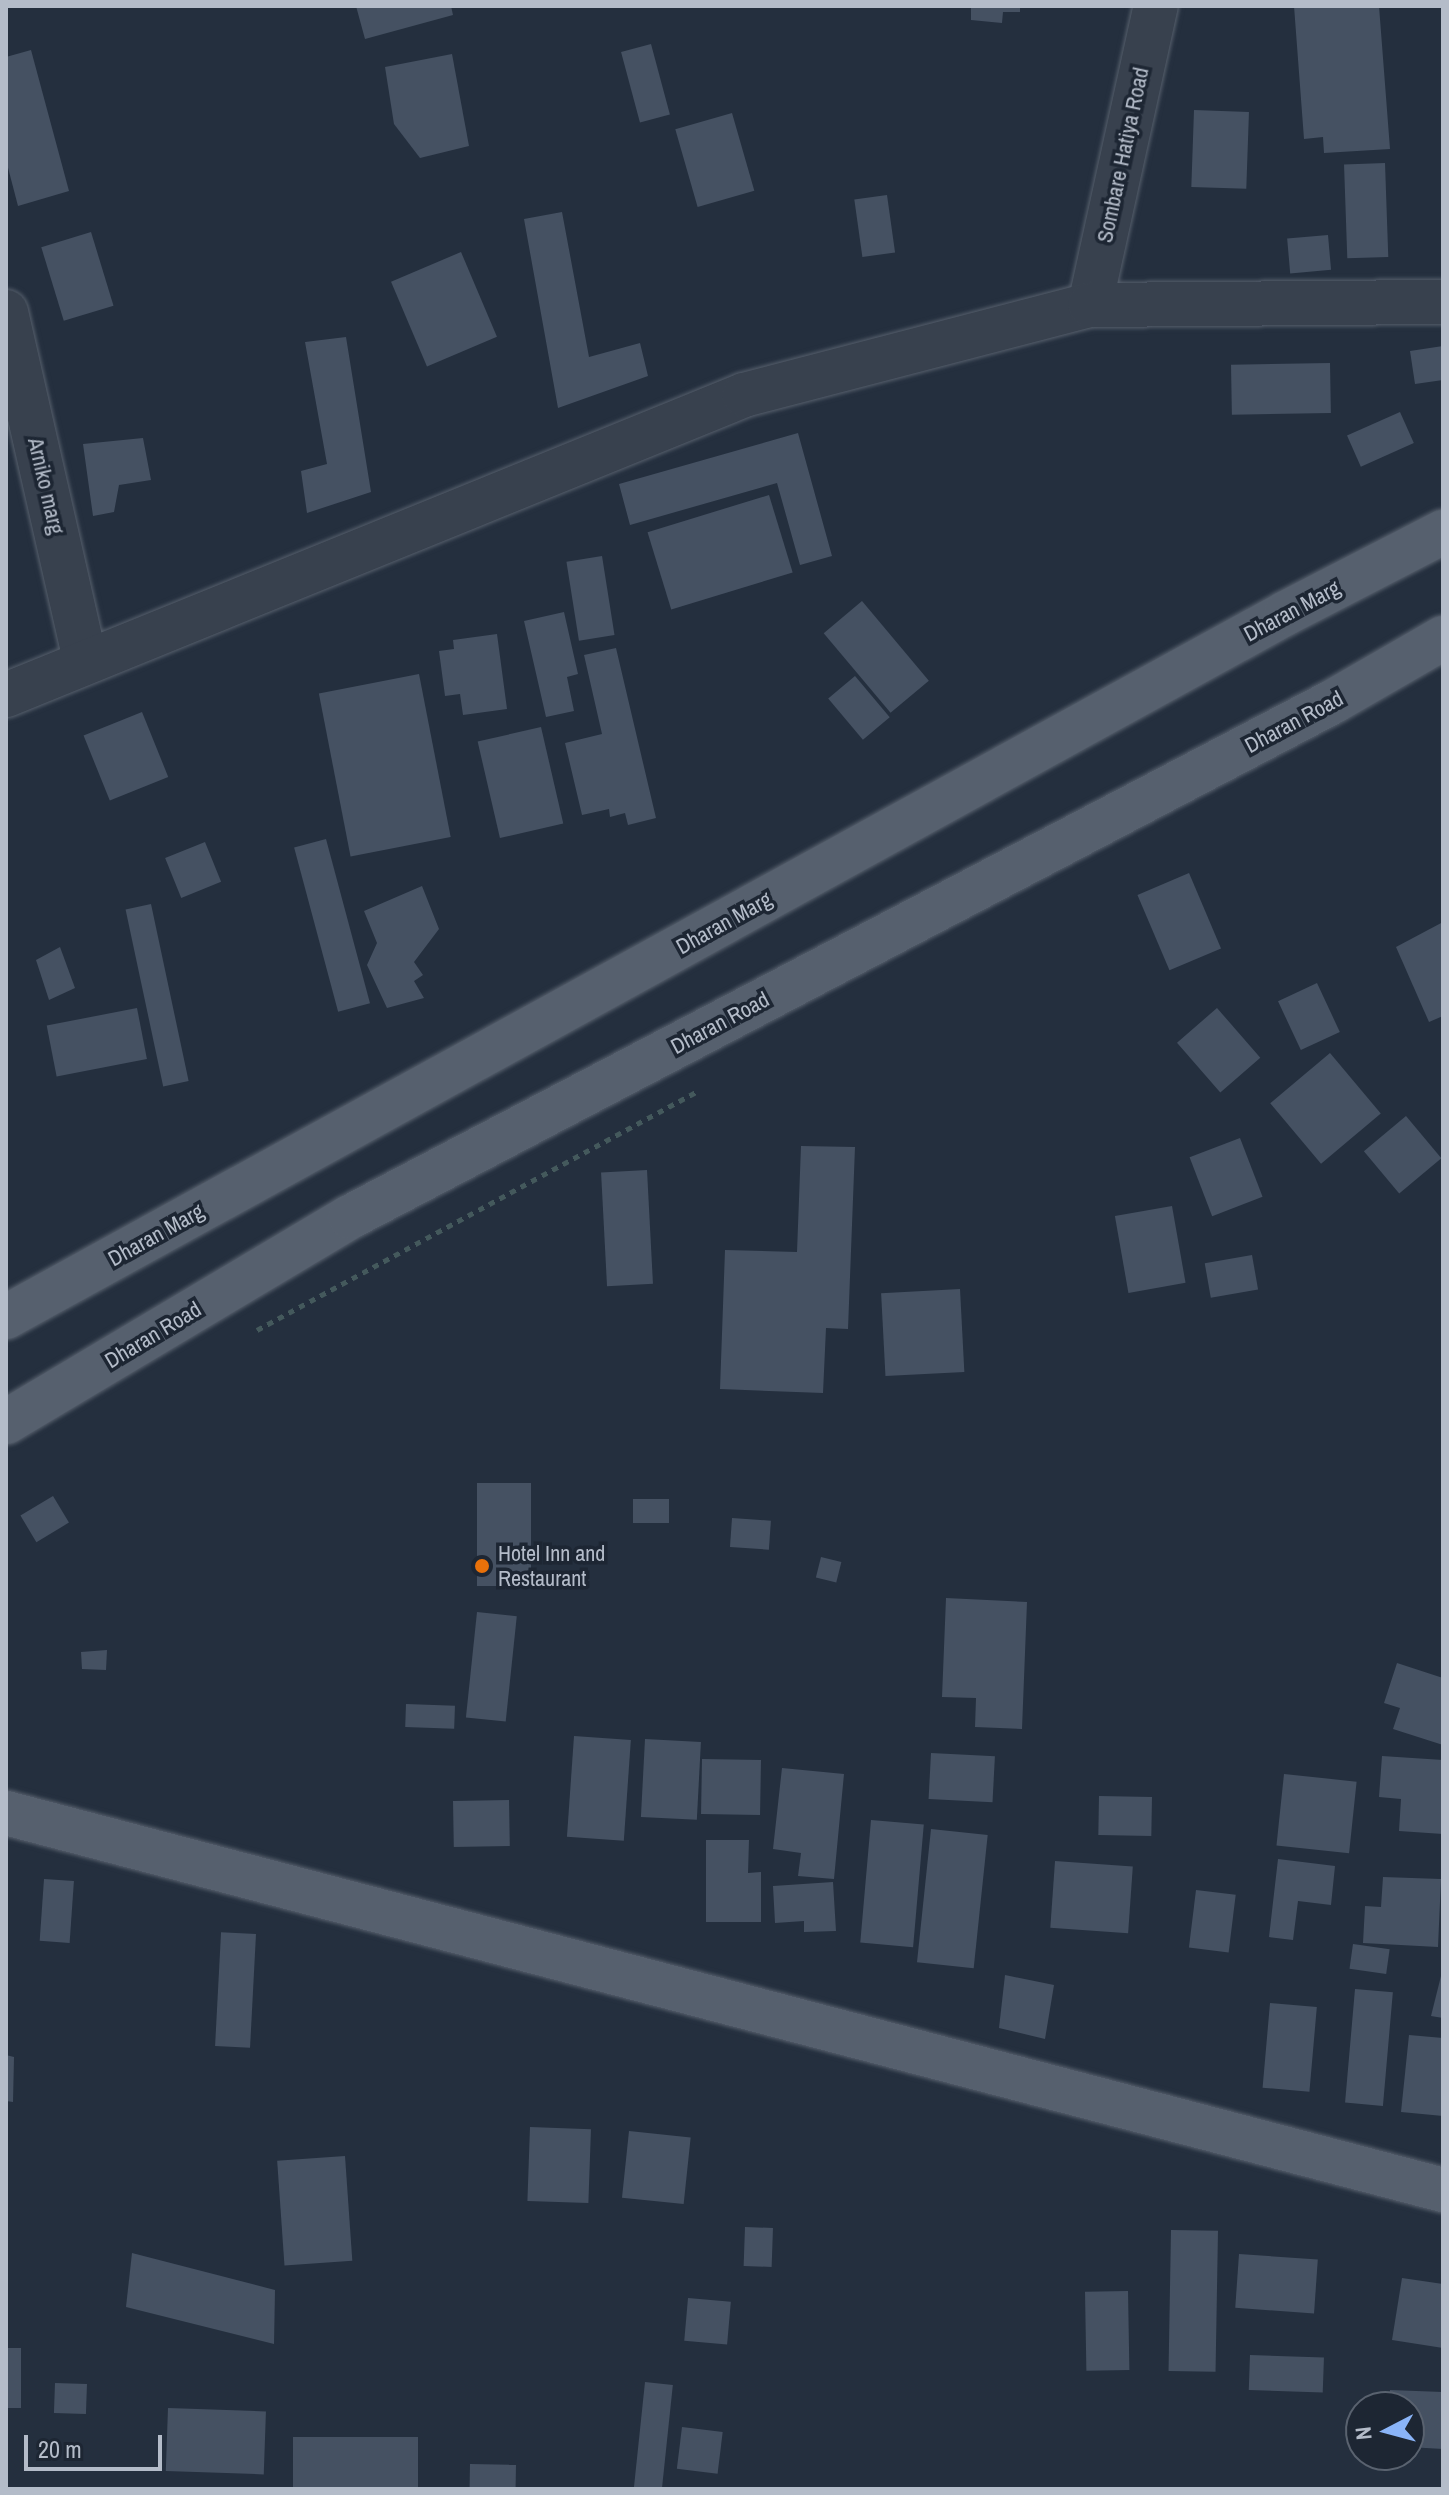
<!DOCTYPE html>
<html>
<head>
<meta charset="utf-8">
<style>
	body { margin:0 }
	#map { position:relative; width:1449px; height:2495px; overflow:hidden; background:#242f3e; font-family:"Archivo Narrow",sans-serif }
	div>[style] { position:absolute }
	.building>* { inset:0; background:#455162; transform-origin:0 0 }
	.path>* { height:5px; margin-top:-2.5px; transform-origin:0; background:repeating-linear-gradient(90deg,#44595c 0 6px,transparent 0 12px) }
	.roads { filter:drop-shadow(0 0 2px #565f6c) drop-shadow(0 0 2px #565f6c) }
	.minor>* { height:44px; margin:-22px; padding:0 22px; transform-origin:22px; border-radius:22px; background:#38414e }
	.tertiary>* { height:44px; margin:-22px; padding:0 22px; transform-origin:22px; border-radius:22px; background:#38414e }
	.primary>* { height:44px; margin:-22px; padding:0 22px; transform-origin:22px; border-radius:22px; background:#56606e }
	.dots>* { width:22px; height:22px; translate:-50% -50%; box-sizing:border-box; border:4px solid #1d2633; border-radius:50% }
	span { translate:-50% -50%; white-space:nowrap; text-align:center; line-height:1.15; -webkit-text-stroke:7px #1d2633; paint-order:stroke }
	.street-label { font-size:22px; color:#b4bcc9 }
	.poi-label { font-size:22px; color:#b4bcc9 }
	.left { translate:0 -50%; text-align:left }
	.frame { position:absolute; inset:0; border:8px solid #b4bcc9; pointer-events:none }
	.north { position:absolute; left:1345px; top:2391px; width:80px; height:80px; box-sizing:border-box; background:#1d2633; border:2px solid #59626f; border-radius:50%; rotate:264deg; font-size:22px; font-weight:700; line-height:32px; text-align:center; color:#b4bcc9 }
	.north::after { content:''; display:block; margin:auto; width:28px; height:36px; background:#8ab4f8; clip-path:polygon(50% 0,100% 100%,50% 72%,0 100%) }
	.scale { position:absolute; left:24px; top:2435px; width:138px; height:36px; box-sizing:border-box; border:4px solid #b4bcc9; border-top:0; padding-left:10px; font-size:24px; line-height:28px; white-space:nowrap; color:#b4bcc9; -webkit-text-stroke:6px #1d2633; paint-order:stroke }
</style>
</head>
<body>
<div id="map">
	<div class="building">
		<i style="clip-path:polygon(356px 6px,451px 6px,453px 15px,365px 39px)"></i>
		<i style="clip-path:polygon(971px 6px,1020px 6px,1020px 12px,1003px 12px,1002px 23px,971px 20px)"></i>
		<i style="clip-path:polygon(1294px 6px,1379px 6px,1390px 149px,1324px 153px,1323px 137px,1304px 139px)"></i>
		<i style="left:651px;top:44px;width:73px;height:31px;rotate:75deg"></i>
		<i style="clip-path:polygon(31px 50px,69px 191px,18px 206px,6px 160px,6px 57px)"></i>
		<i style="clip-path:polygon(452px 54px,469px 146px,420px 158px,394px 124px,385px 67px)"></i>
		<i style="left:1194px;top:110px;width:55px;height:77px;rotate:2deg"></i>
		<i style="left:732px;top:113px;width:81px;height:59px;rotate:74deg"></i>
		<i style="left:1385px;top:163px;width:94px;height:41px;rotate:88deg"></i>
		<i style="left:887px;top:195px;width:58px;height:33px;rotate:82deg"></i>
		<i style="clip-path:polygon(562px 212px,589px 357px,640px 343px,648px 376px,558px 408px,524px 219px)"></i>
		<i style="left:91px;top:232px;width:77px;height:52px;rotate:73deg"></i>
		<i style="left:1328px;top:235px;width:35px;height:41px;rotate:85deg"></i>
		<i style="left:461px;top:252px;width:92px;height:76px;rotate:67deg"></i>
		<i style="clip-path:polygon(346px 337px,371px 492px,307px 513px,301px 471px,327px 464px,305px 342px)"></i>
		<i style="clip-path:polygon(1443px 346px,1443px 380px,1415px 384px,1410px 351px)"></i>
		<i style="left:1330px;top:363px;width:50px;height:99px;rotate:89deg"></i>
		<i style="left:1400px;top:412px;width:34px;height:58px;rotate:66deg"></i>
		<i style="clip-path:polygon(798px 433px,832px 556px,800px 565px,777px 483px,630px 525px,619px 484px)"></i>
		<i style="clip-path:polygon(143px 438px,151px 480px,119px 485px,114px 512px,93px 516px,83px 444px)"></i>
		<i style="left:769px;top:495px;width:81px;height:127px;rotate:73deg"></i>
		<i style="left:602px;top:556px;width:80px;height:36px;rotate:81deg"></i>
		<i style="left:862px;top:601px;width:104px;height:50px;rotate:50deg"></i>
		<i style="clip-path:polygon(564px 612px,578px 674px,567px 677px,574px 711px,546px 717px,524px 621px)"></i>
		<i style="clip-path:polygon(497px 634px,507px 709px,463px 715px,460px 694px,445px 696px,439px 651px,454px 649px,453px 640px)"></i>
		<i style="clip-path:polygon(616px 648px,656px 818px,628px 825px,625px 813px,610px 817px,609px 809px,582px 815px,565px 743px,602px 734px,584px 655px)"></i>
		<i style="left:419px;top:674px;width:166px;height:102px;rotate:79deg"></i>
		<i style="left:855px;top:676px;width:54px;height:35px;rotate:50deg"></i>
		<i style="left:142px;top:712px;width:70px;height:63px;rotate:68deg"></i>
		<i style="left:541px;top:727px;width:99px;height:65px;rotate:77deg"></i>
		<i style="left:326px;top:839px;width:170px;height:33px;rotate:75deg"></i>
		<i style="left:205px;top:842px;width:43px;height:43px;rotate:68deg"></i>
		<i style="left:1189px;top:873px;width:82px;height:56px;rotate:67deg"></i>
		<i style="clip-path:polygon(422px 886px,439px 929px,414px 962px,423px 975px,414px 981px,424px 998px,387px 1008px,367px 965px,377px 943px,364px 911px)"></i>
		<i style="left:151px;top:904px;width:181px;height:26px;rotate:78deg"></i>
		<i style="clip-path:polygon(1443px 922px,1443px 1016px,1429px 1022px,1396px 947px)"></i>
		<i style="clip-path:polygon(60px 947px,75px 988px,49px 1000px,36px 960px)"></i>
		<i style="left:1317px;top:983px;width:54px;height:43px;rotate:65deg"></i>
		<i style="left:137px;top:1008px;width:52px;height:92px;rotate:79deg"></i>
		<i style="left:1217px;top:1008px;width:66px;height:53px;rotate:49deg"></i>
		<i style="left:1330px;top:1053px;width:79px;height:78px;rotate:50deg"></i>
		<i style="left:1406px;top:1116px;width:55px;height:55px;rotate:50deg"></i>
		<i style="left:1240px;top:1138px;width:63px;height:54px;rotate:69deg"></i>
		<i style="clip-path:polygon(801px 1146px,855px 1147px,848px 1329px,826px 1328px,823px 1393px,720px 1389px,725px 1250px,797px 1252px)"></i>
		<i style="left:647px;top:1170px;width:114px;height:46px;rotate:87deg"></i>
		<i style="left:1172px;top:1206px;width:78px;height:58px;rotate:80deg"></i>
		<i style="left:1252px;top:1255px;width:35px;height:48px;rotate:80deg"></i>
		<i style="left:960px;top:1289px;width:83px;height:79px;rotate:87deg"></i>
		<i style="left:477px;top:1483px;width:54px;height:103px"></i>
		<i style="left:53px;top:1496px;width:31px;height:38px;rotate:59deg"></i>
		<i style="left:633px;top:1499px;width:36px;height:24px"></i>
		<i style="left:732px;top:1518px;width:39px;height:29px;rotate:4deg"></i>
		<i style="left:821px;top:1557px;width:21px;height:21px;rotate:14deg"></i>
		<i style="clip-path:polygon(946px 1598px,1027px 1602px,1022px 1729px,975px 1727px,976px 1698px,942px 1697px)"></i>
		<i style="left:477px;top:1612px;width:40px;height:106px;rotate:6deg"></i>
		<i style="clip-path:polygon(107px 1650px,106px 1670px,82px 1669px,81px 1652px)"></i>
		<i style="clip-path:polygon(1397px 1663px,1443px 1678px,1443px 1745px,1393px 1729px,1400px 1708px,1384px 1703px)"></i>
		<i style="left:406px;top:1704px;width:49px;height:23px;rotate:2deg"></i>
		<i style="left:574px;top:1736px;width:57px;height:101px;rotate:4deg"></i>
		<i style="left:645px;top:1739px;width:56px;height:78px;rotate:3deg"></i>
		<i style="left:931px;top:1753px;width:64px;height:46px;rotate:3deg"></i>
		<i style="clip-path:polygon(1382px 1756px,1443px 1760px,1443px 1834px,1399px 1831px,1401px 1799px,1379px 1797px)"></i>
		<i style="left:702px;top:1759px;width:59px;height:55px;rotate:1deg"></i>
		<i style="clip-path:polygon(782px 1768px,844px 1774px,834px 1879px,798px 1876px,801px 1853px,773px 1849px)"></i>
		<i style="left:1284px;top:1774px;width:73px;height:72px;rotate:6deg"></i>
		<i style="left:1099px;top:1796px;width:53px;height:39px;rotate:1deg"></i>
		<i style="left:509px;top:1800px;width:46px;height:56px;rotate:89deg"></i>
		<i style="left:871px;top:1820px;width:53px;height:123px;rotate:5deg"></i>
		<i style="left:931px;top:1829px;width:57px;height:134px;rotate:6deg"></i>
		<i style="clip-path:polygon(706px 1840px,749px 1840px,748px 1873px,761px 1872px,761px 1922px,706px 1922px)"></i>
		<i style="clip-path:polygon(1278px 1859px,1335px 1866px,1331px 1905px,1298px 1901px,1293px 1940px,1269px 1937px)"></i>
		<i style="left:1055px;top:1861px;width:78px;height:67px;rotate:4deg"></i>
		<i style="clip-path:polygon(1383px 1877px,1441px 1879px,1438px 1947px,1363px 1943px,1365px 1906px,1381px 1907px)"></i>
		<i style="left:44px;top:1879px;width:30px;height:62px;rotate:4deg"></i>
		<i style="clip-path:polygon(833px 1882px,836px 1931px,804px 1932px,804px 1921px,775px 1923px,773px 1886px)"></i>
		<i style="left:1196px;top:1890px;width:40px;height:58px;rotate:7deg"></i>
		<i style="left:256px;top:1934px;width:114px;height:35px;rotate:93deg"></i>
		<i style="left:1353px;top:1944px;width:37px;height:25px;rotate:8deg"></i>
		<i style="clip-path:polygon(1443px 1968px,1443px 2018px,1431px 2016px)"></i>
		<i style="clip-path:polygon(1005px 1975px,1054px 1985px,1045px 2039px,999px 2028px)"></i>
		<i style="left:1355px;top:1989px;width:38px;height:114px;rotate:5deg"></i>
		<i style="left:1270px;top:2003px;width:47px;height:85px;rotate:5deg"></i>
		<i style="clip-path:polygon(1409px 2035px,1443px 2038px,1443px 2116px,1401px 2112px)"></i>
		<i style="clip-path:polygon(6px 2055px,14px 2057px,13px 2102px,6px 2101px)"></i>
		<i style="left:530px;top:2127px;width:61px;height:74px;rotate:2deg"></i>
		<i style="left:629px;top:2131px;width:62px;height:67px;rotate:6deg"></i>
		<i style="left:345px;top:2156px;width:105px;height:68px;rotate:86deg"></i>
		<i style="left:745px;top:2227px;width:28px;height:39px;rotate:2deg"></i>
		<i style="left:1171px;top:2230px;width:47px;height:141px;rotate:1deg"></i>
		<i style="clip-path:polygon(132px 2253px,275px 2290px,274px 2344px,126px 2307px)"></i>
		<i style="left:1239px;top:2254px;width:79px;height:54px;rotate:4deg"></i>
		<i style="clip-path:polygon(1402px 2278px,1443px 2284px,1443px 2348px,1392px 2340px)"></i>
		<i style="left:1128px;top:2291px;width:79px;height:43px;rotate:89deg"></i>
		<i style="left:688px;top:2298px;width:43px;height:43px;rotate:5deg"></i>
		<i style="left:6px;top:2348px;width:15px;height:60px"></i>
		<i style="left:1250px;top:2355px;width:74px;height:35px;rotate:2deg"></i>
		<i style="left:645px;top:2382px;width:28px;height:108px;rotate:6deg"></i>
		<i style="left:55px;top:2383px;width:32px;height:30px;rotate:2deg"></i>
		<i style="clip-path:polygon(1390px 2390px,1443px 2392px,1443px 2449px,1409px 2447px,1409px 2407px,1389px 2407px)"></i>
		<i style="left:168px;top:2408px;width:98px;height:63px;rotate:2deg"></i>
		<i style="left:682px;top:2427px;width:41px;height:42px;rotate:7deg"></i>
		<i style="left:418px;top:2437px;width:52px;height:125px;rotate:90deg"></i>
		<i style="left:470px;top:2464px;width:46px;height:25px;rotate:1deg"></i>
	</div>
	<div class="path">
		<i style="left:257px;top:1330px;width:502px;rotate:-28.46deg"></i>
	</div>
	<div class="roads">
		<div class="minor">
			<i style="left:6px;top:312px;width:356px;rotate:77.2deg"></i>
		</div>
		<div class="tertiary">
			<i style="left:1090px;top:305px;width:306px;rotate:-77.6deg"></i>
			<i style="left:6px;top:695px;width:797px;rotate:-22.12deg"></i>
			<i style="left:744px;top:395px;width:358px;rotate:-14.6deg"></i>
			<i style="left:1090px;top:305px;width:353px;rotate:-0.5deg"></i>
		</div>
		<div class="primary">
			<i style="left:6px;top:1317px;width:1461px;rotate:-28.81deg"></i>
			<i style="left:1286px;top:613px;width:177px;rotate:-27.3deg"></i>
			<i style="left:6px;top:1422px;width:400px;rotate:-30.8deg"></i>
			<i style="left:350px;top:1217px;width:1111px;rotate:-27.67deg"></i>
			<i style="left:1334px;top:701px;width:126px;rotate:-30deg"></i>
			<i style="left:6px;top:1813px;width:1486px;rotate:14.7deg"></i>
		</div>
	</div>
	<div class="dots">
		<i style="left:482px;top:1566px;background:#e8710a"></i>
	</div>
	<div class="street-label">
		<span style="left:1123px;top:155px;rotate:-78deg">Sombare Hatiya Road</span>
		<span style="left:46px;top:486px;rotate:77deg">Arniko marg</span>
		<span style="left:1292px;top:611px;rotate:-28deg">Dharan Marg</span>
		<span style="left:1294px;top:722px;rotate:-28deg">Dharan Road</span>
		<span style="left:724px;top:923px;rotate:-29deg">Dharan Marg</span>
		<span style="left:720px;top:1023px;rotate:-28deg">Dharan Road</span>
		<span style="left:156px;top:1235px;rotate:-29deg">Dharan Marg</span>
		<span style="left:153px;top:1335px;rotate:-31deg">Dharan Road</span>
	</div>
	<div class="poi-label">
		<span class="left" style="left:498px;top:1566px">Hotel Inn and<br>Restaurant</span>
	</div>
	<div class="frame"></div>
	<div class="north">N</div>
	<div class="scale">20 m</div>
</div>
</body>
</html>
